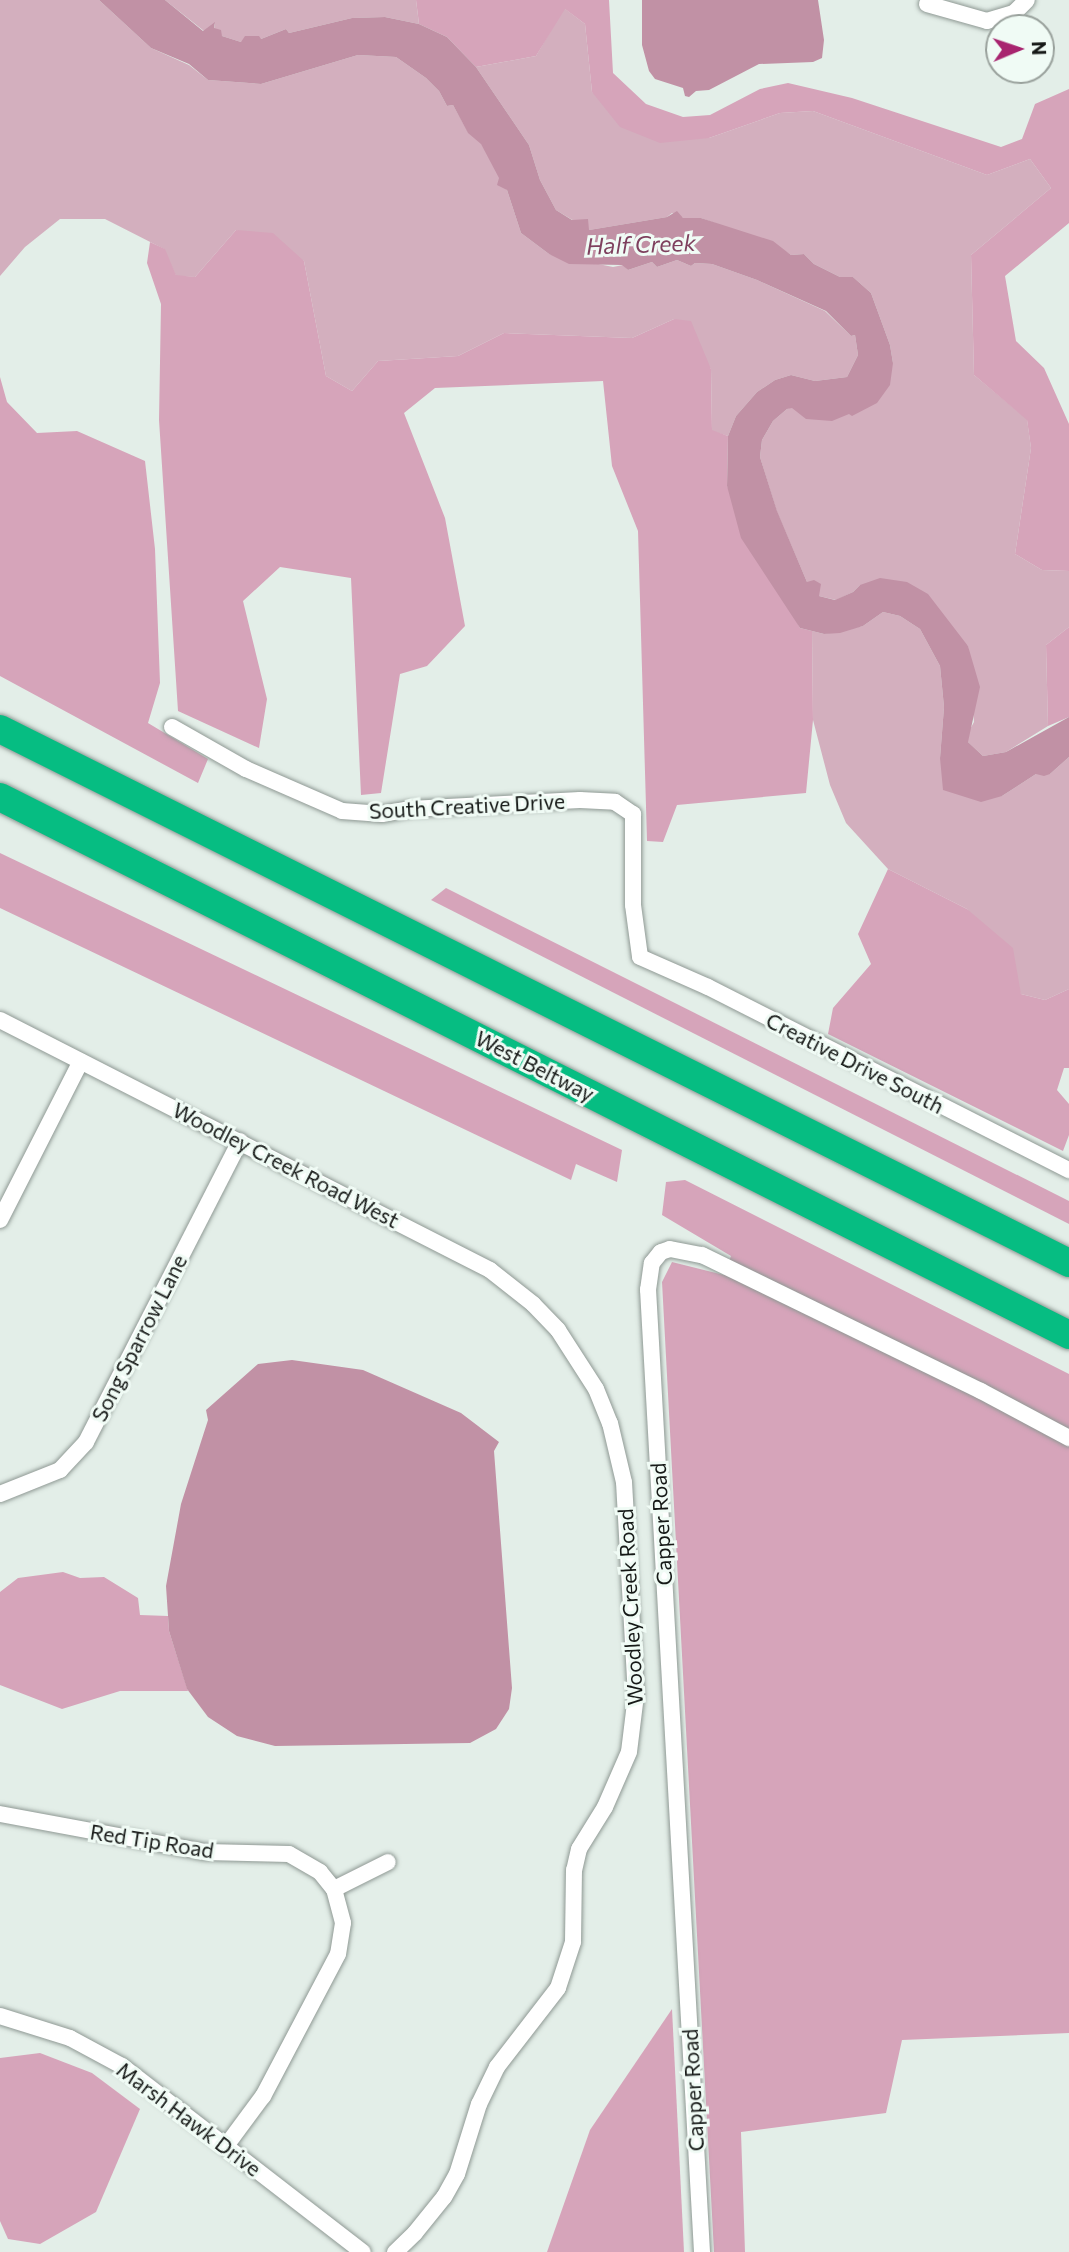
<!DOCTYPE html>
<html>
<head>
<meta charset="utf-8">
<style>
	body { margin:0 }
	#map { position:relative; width:1069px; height:2252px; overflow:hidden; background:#e3eee8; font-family:Commissioner,sans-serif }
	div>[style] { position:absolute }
	.green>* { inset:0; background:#d3afbe }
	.forest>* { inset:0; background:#d6a4ba }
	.water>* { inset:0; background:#c191a5 }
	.roads { filter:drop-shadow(0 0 2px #8f9994) drop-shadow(0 0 2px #8f9994) }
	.street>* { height:16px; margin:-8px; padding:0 8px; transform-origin:8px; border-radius:8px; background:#fff }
	.highway>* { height:28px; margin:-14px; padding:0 14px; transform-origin:14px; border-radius:14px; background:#06bd82 }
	span { translate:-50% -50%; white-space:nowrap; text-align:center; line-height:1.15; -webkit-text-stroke:6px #f0fbf5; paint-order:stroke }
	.street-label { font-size:21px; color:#161917 }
	.water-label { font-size:23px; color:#7e405e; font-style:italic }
	.north { position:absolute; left:985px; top:14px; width:70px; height:70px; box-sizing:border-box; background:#f0fbf5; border:2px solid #99a19c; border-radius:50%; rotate:88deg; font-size:19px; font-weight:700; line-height:28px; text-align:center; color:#161917 }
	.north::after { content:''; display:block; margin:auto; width:24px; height:32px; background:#a8246f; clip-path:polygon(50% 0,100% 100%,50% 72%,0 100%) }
</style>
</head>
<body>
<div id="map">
	<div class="green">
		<i style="clip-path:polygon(0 0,99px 0,151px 48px,189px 65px,208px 80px,261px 84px,358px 55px,396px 57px,426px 78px,439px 91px,447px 106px,453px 105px,468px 132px,481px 143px,507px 190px,521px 233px,549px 254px,613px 267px,623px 265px,628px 270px,652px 262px,657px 267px,677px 260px,691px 266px,695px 263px,712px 264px,757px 280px,825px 311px,851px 336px,855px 335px,858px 355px,847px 377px,815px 381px,791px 375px,775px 380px,757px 392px,736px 416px,728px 436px,712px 431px,711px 369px,674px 319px,632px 338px,504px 333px,458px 356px,378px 361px,352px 391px,326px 376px,304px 261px,236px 230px,195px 277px,176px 276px,164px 249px,105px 219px,60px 219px,25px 247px,0 276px)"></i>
		<i style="clip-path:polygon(165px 0,416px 0,419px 24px,385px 17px,352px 18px,289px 33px,286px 29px,261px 39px,241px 42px,222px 36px,214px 29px,215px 23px,204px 31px)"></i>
		<i style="clip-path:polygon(564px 8px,585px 24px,592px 92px,709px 138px,780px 113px,813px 111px,987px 175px,1030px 159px,1051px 188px,971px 255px,974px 375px,1027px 419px,1031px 448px,1015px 554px,1042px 570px,1069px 571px,1069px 627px,1046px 645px,1048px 726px,1006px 752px,983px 756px,968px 742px,968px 733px,974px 722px,968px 646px,860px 585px,853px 592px,836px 600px,819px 596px,807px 582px,777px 512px,760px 457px,762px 440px,773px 421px,787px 409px,893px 363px,890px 345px,871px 293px,853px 277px,840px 277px,814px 264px,804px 254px,791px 255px,776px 245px,701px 218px,683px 218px,672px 213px,667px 217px,589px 230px,556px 210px,540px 180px,529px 145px,476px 67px,536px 56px)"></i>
		<i style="clip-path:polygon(883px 612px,900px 616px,920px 629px,940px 666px,944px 707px,940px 758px,1002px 796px,1036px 774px,1050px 774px,1069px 757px,1069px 989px,1045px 1000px,1021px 994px,967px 909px,888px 869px,846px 823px,830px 785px,813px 720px,812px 631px,824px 634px,863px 626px)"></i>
	</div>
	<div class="forest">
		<i style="clip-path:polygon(416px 0,609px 0,613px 73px,646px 104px,683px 117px,710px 115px,760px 89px,788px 83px,852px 98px,1001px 147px,1022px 139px,1035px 104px,1069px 89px,1069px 223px,1005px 276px,1016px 341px,1044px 368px,1069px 424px,1069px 571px,1042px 570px,1015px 554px,1031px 448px,1027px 420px,974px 375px,971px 255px,1051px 188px,1030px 159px,987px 175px,813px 111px,780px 113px,709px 138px,660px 143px,620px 127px,592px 92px,585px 24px,565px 9px,536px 56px,476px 67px,447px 37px,419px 24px)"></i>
		<i style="clip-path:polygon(236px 230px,273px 233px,304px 261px,326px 376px,352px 391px,378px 361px,458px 356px,504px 333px,632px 338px,674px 319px,691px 321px,711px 369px,712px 430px,728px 436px,727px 486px,800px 628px,812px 631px,813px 720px,806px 793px,677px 805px,663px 842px,647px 841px,638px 531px,612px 466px,603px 381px,435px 388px,404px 413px,445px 518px,465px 626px,427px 666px,400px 674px,381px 793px,361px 795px,351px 578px,280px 567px,243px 601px,267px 699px,259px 748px,178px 711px,159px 420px,161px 304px,147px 263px,150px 242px,165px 249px,176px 275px,195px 277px)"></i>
		<i style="clip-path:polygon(0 377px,7px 402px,37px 433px,77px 431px,145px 461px,155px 549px,160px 683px,148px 723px,208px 759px,198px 783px,0 676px)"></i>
		<i style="clip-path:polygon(1069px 627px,1069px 717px,1048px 726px,1046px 645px)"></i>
		<i style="clip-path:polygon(0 853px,622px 1150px,617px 1182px,576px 1164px,571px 1180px,0 908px)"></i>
		<i style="clip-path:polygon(888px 869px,967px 909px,1013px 948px,1021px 994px,1045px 1000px,1069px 989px,1069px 1068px,1064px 1068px,1057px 1090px,1069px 1104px,1069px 1135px,1063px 1151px,828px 1034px,833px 1008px,871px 964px,858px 934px)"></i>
		<i style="clip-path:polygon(446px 888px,1069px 1201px,1069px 1224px,431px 900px)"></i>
		<i style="clip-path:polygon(685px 1180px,1069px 1374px,1069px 2033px,902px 2040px,886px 2113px,741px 2132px,745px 2252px,714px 2252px,662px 1282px,672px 1262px,724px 1275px,731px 1256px,662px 1215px,666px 1182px)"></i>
		<i style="clip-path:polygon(63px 1572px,80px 1578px,104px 1577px,138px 1598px,140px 1615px,168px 1616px,169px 1631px,188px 1691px,120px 1691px,62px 1709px,0 1685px,0 1592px,18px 1578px)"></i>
		<i style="clip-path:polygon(672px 2009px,684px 2252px,547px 2252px,590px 2130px)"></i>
		<i style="clip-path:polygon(40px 2053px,92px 2073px,140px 2109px,96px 2212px,40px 2244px,8px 2239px,0 2221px,0 2058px)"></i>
	</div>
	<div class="water">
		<i style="clip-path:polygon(99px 0,165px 0,203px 31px,215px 22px,214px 28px,221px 30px,222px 36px,241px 42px,245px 36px,259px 36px,261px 39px,286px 29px,289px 33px,352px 18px,385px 17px,419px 24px,447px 37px,476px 67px,529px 145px,540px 180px,556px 210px,572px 220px,588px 219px,589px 230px,667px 217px,677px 211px,683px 218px,701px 218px,773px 241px,791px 255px,804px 254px,814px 264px,840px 277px,853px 277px,871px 293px,890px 345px,893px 363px,890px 385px,877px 403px,852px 416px,849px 414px,832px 421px,806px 419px,792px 408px,787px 409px,773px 421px,762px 440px,760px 457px,777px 511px,807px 582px,814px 580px,821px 584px,819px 596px,835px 600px,853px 592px,860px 585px,880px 578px,907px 582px,928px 594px,968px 646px,980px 687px,968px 742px,983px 756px,1006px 752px,1069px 717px,1069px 757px,1050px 774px,1044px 776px,1036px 774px,1002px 796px,981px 802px,943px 790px,940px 758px,944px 707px,940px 666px,920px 629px,900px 616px,883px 612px,863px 626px,840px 633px,824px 634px,800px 628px,741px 538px,727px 486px,728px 436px,736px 416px,757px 392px,775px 380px,791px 375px,815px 381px,847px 377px,858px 355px,855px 335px,851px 336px,826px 311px,757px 280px,712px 264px,695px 263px,691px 266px,677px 260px,657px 267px,652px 262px,628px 270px,622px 265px,569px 264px,549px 254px,521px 233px,507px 190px,497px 185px,499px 178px,481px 144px,468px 133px,453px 105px,447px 106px,439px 91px,426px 78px,396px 57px,358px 55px,261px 84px,208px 80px,189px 64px,151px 48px)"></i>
		<i style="clip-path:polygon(642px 0,818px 0,824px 40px,822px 58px,813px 62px,759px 64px,709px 90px,696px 91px,689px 97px,685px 96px,683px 88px,655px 79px,649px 71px,642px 45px)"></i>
		<i style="clip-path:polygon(292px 1360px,363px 1370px,461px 1413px,499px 1442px,494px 1451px,512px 1688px,509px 1709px,496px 1729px,470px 1743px,275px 1746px,237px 1736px,208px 1717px,187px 1689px,169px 1631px,166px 1586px,181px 1504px,208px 1420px,206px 1410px,258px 1364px)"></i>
	</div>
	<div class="roads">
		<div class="street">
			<i style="left:927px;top:4px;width:62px;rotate:15.8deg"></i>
			<i style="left:987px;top:21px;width:28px;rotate:-17deg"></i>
			<i style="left:1014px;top:13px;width:18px;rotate:-45deg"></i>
			<i style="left:172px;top:727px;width:85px;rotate:29.6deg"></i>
			<i style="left:246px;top:769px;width:105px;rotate:23.6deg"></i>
			<i style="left:342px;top:811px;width:40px;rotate:4.3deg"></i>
			<i style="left:382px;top:814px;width:28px;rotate:-10deg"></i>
			<i style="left:410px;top:809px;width:170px;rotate:-3deg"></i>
			<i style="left:580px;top:800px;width:35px;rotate:3deg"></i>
			<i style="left:615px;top:802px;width:22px;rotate:34deg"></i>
			<i style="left:633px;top:814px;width:91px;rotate:90deg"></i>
			<i style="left:633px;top:905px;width:52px;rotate:82.3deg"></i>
			<i style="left:640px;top:957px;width:74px;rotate:23.8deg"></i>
			<i style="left:708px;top:987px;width:405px;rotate:26.9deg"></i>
			<i style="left:0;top:1020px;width:550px;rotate:27.03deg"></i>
			<i style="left:490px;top:1270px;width:55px;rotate:38.3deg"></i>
			<i style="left:533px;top:1304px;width:36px;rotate:46deg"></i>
			<i style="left:558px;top:1330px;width:70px;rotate:57.2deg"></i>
			<i style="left:596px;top:1389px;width:37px;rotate:68deg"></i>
			<i style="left:610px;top:1423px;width:61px;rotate:76.7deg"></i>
			<i style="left:624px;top:1482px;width:213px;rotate:86.8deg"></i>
			<i style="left:636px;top:1695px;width:57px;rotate:97deg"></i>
			<i style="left:629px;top:1752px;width:60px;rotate:113.6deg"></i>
			<i style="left:605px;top:1807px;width:49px;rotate:121.8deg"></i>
			<i style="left:579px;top:1849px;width:22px;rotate:103deg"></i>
			<i style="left:574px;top:1870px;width:72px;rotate:90.8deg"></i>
			<i style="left:573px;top:1942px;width:48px;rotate:108.1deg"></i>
			<i style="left:558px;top:1988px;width:100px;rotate:127.7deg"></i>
			<i style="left:497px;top:2067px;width:41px;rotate:115.9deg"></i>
			<i style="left:479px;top:2104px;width:73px;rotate:107.4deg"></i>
			<i style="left:457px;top:2174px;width:26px;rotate:119deg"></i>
			<i style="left:444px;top:2197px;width:46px;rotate:128.9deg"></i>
			<i style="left:415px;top:2233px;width:28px;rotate:136deg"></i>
			<i style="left:0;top:1220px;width:178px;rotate:-63deg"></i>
			<i style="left:0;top:1494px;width:65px;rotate:-21.8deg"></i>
			<i style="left:60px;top:1470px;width:38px;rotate:-47deg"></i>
			<i style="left:86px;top:1442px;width:338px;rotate:-62.9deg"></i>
			<i style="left:0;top:1814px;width:209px;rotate:10.5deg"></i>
			<i style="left:206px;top:1852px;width:83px;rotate:1.4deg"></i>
			<i style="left:289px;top:1854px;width:36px;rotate:30deg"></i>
			<i style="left:320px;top:1872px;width:22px;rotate:51deg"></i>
			<i style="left:334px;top:1889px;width:35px;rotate:75deg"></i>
			<i style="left:343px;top:1923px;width:31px;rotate:99deg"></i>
			<i style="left:338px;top:1954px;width:161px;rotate:117.8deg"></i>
			<i style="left:263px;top:2096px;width:62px;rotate:126.5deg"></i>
			<i style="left:334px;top:1889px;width:60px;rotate:-26.6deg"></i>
			<i style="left:0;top:2016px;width:73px;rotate:17.4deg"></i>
			<i style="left:70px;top:2038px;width:59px;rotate:28.3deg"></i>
			<i style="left:122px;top:2066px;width:304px;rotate:37.7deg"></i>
			<i style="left:702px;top:2252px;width:964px;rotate:-93.21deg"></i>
			<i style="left:648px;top:1290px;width:27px;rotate:-82deg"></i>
			<i style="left:652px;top:1263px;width:14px;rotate:-51deg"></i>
			<i style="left:661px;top:1252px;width:9px;rotate:-18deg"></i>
			<i style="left:670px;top:1249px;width:33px;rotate:11deg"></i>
			<i style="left:702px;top:1255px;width:310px;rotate:26deg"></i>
			<i style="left:981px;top:1391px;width:100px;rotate:28.1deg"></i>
		</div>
		<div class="highway">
			<i style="left:0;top:729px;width:1195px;rotate:26.54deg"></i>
			<i style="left:0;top:797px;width:1197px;rotate:26.71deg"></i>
		</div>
	</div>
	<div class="street-label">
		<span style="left:467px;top:806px;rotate:-3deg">South Creative Drive</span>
		<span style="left:855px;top:1063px;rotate:27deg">Creative Drive South</span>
		<span style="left:535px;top:1066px;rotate:27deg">West Beltway</span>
		<span style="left:286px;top:1165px;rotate:27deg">Woodley Creek Road West</span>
		<span style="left:139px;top:1338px;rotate:-63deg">Song Sparrow Lane</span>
		<span style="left:661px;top:1524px;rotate:-93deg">Capper Road</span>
		<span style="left:630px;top:1607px;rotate:-93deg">Woodley Creek Road</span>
		<span style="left:152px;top:1841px;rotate:9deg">Red Tip Road</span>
		<span style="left:693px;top:2090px;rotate:-93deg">Capper Road</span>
		<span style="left:189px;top:2119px;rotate:37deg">Marsh Hawk Drive</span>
	</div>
	<div class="water-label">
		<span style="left:641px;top:244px;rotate:-2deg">Half Creek</span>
	</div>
	<div class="north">N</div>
</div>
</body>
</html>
